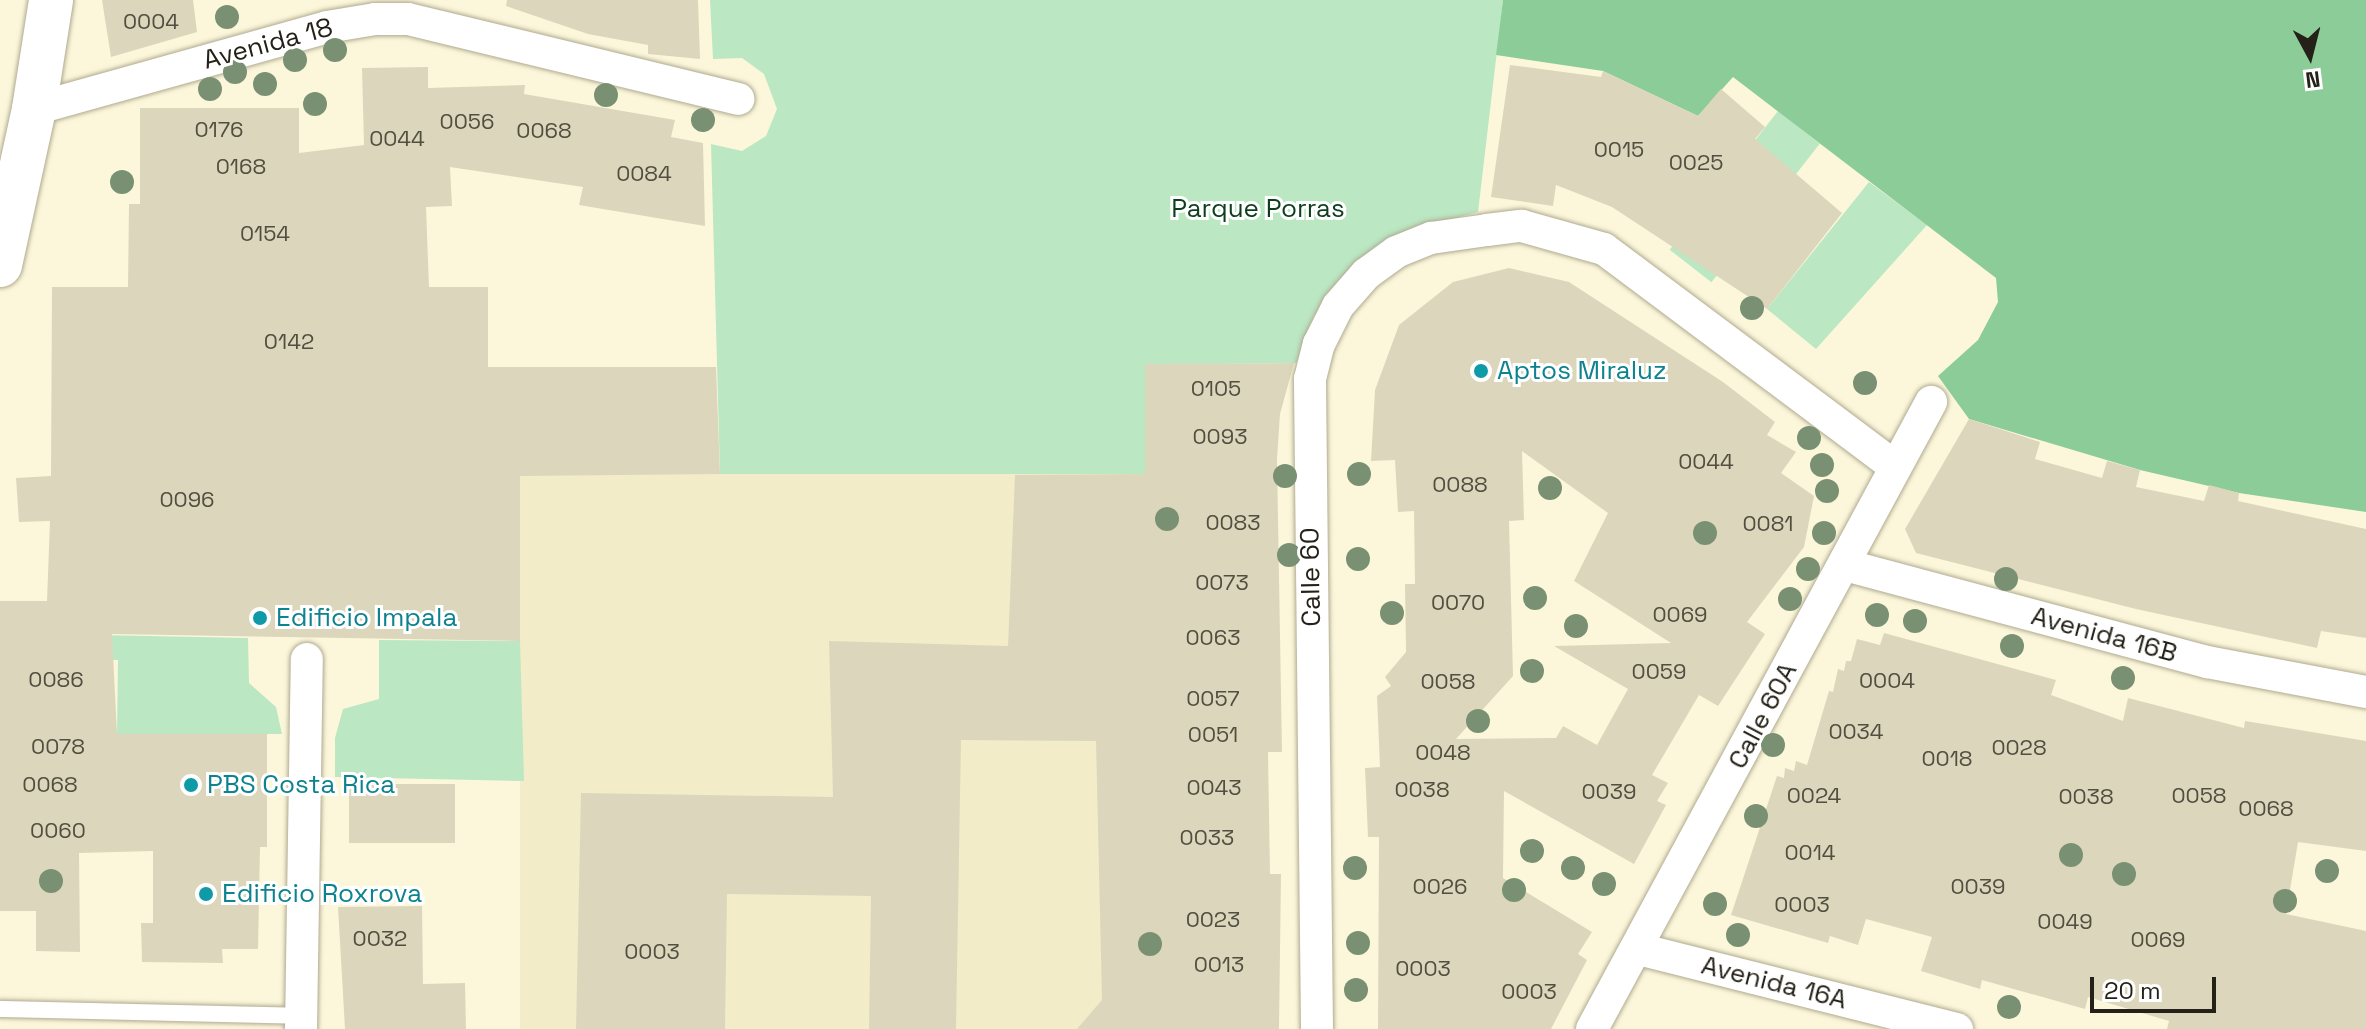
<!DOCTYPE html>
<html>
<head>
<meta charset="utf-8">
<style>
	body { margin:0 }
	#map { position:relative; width:2366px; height:1029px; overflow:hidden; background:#fcf7db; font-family:"Space Grotesk",sans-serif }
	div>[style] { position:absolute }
	.built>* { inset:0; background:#f3ecc9; transform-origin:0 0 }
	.green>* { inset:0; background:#bbe7c3; transform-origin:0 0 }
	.forest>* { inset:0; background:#8ccc99 }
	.building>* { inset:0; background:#dcd7bc; transform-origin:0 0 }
	.roads { filter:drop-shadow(0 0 2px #afaa90) drop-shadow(0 0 2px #afaa90) }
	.lane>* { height:16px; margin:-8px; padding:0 8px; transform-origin:8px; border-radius:8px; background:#fff }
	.street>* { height:32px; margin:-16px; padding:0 16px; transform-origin:16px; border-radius:16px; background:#fff }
	.secondary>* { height:44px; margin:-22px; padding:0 22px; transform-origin:22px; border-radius:22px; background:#fff }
	.trees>* { width:24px; height:24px; margin:-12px; border-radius:50%; background:#799172 }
	.dots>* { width:22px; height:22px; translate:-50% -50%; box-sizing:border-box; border:4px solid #fff; border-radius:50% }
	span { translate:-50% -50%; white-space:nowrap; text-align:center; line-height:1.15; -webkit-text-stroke:6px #fff; paint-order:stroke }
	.number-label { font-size:22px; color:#524f41 }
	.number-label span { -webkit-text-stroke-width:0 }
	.street-label { font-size:26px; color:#242218 }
	.park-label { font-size:26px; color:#0e3e1d }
	.culture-label { font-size:26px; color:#0d838f }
	.left { translate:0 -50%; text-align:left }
	.north { position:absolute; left:2270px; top:16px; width:80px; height:80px; -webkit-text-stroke:6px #fff; paint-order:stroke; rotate:173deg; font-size:22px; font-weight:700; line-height:32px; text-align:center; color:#242218 }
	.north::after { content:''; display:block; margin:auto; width:28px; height:36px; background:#242218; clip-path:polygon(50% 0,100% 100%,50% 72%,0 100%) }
	.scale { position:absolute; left:2090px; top:977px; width:126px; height:36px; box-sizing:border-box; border:4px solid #242218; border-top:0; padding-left:10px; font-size:24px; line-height:28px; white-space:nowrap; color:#242218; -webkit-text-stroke:6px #fff; paint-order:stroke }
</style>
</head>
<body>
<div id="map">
	<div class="built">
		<i style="left:1145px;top:474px;width:555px;height:625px;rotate:90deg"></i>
	</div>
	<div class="green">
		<i style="clip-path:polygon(710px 0,1503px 0,1478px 212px,1406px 231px,1351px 268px,1314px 316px,1296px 363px,1145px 365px,1145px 474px,720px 474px,711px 144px,742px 151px,766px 136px,777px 109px,764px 74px,742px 58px,713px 59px)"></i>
		<i style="left:1778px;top:111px;width:53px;height:176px;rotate:38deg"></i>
		<i style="clip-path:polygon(1869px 182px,1927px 225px,1816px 349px,1767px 309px)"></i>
		<i style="clip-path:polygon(0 633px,248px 638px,249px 683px,276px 707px,282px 734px,117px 734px,118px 660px,0 657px)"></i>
		<i style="clip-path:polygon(379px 640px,520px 641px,524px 781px,335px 777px,335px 738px,343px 709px,379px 699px)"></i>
	</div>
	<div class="forest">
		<i style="clip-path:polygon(1503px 0,2366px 0,2366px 512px,2239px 493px,2140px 470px,1969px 419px,1938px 376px,1978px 340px,1998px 302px,1996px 278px,1733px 77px,1698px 116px,1603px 71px,1496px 55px)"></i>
	</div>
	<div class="building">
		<i style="clip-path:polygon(102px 0,193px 0,197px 32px,111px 57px)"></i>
		<i style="clip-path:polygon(507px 0,698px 0,700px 59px,648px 54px,648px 45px,588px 34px,506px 6px)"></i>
		<i style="clip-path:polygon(1510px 65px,1601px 77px,1603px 71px,1698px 116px,1721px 89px,1765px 127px,1755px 139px,1842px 213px,1767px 309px,1612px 207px,1556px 185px,1553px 206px,1491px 197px)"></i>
		<i style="clip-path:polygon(428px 67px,428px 88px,525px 85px,524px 94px,675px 120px,671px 137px,703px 143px,705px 226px,579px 205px,583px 187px,450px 167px,452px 206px,426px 207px,429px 287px,488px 287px,488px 367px,716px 367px,720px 474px,520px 476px,520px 641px,112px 634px,117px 734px,267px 734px,267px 847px,260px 847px,258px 949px,222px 949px,223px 963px,142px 962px,141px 923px,153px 923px,153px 851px,79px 853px,80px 952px,36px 951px,36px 911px,0 911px,0 601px,47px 601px,50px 521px,19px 522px,16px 478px,51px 476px,52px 287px,128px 287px,129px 204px,140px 204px,140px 108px,299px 108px,299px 153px,364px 145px,362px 68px)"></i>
		<i style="clip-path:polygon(evenodd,1509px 268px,1569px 282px,1723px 382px,1775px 422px,1767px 435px,1796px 452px,1781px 473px,1814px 496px,1804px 547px,1747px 622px,1765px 634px,1718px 706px,1699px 695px,1652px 775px,1668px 783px,1657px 801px,1666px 805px,1634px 864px,1504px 791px,1503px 878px,1592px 932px,1578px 954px,1587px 960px,1551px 1029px,1378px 1029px,1379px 837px,1368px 837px,1365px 768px,1380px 767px,1377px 696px,1391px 686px,1385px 677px,1406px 652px,1405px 584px,1415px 584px,1414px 511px,1398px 512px,1395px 460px,1371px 461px,1375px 390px,1399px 325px,1453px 282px,1509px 268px,1522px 451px,1608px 513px,1574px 581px,1671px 643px,1554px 646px,1628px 689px,1597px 745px,1563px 726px,1556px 738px,1456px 739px,1513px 676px,1509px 521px,1524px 520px,1522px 451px)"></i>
		<i style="clip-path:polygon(1294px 363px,1280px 414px,1277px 459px,1282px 752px,1268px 752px,1270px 874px,1281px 874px,1279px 1029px,1077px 1029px,1102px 1000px,1096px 741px,961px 740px,956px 1029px,869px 1029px,871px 896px,727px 894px,725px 1029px,576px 1029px,581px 793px,833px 797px,829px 641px,1008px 646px,1015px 475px,1145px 474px,1145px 364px)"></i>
		<i style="clip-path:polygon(1969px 419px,2040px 442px,2035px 459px,2102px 478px,2107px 461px,2140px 470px,2136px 487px,2204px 501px,2209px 485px,2239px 493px,2238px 501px,2366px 529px,2366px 638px,2321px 631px,2317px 648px,2136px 609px,1916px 553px,1905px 529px)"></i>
		<i style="clip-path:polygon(1884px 633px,2056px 680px,2051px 695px,2123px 721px,2128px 698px,2244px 728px,2245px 721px,2366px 741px,2366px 851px,2298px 842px,2286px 914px,2366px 931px,2366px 1029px,2167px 1029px,2169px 1021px,2088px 997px,2085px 1009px,1982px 980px,1980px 989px,1921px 971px,1932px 937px,1866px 919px,1858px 945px,1830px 936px,1828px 943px,1731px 915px,1777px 776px,1784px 778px,1785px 768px,1794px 771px,1796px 761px,1807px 765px,1829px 691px,1833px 692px,1838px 669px,1844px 671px,1846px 661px,1851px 661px,1857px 639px,1880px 645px)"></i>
		<i style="left:455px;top:784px;width:59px;height:106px;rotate:90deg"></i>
		<i style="clip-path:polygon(422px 906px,423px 984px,465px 983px,466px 1029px,345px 1029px,338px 907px)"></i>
	</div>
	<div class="roads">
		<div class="lane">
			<i style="left:0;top:1009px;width:301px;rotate:1.3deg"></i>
		</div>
		<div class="street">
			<i style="left:34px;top:109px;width:304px;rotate:-15.6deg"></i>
			<i style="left:327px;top:27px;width:49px;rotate:-9.5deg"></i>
			<i style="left:375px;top:19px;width:33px"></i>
			<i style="left:408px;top:19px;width:340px;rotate:13.6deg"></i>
			<i style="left:1845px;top:565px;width:375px;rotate:15deg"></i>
			<i style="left:2207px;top:662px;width:162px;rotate:10.7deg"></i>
			<i style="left:1638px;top:949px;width:329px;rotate:14.1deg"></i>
			<i style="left:301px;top:1029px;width:370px;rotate:-89.1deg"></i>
			<i style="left:1317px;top:1029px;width:650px;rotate:-90.62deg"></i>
			<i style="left:1310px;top:379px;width:36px;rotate:-76deg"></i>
			<i style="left:1319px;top:344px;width:42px;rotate:-63.4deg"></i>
			<i style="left:1338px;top:306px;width:43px;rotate:-48.8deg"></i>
			<i style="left:1366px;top:274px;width:37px;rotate:-36deg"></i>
			<i style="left:1396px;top:252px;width:38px;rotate:-22deg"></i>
			<i style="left:1431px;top:238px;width:57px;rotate:-8.1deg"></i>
			<i style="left:1487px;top:230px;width:35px;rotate:-7deg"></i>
			<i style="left:1522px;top:226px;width:85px;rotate:15.7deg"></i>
			<i style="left:1604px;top:249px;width:362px;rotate:36.8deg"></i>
			<i style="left:1592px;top:1029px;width:713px;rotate:-61.6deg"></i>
		</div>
		<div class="secondary">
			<i style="left:0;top:265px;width:160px;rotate:-77.7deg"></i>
			<i style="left:34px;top:109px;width:110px;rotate:-81.1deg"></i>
		</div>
	</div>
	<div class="trees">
		<i style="left:227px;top:17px"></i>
		<i style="left:335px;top:50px"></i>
		<i style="left:295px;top:60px"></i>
		<i style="left:235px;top:72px"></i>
		<i style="left:265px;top:84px"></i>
		<i style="left:210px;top:89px"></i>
		<i style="left:606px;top:95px"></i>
		<i style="left:315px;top:104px"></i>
		<i style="left:703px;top:120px"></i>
		<i style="left:122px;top:182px"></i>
		<i style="left:1752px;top:308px"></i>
		<i style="left:1865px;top:383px"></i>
		<i style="left:1809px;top:438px"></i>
		<i style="left:1822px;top:465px"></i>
		<i style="left:1359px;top:474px"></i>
		<i style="left:1285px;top:476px"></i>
		<i style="left:1550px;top:488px"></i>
		<i style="left:1827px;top:491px"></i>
		<i style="left:1167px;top:519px"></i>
		<i style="left:1705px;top:533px"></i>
		<i style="left:1824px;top:533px"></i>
		<i style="left:1289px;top:555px"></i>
		<i style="left:1358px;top:559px"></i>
		<i style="left:1808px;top:569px"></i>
		<i style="left:2006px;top:579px"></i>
		<i style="left:1535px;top:598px"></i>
		<i style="left:1790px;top:599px"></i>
		<i style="left:1392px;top:613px"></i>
		<i style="left:1877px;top:615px"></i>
		<i style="left:1915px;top:621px"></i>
		<i style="left:1576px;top:626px"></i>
		<i style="left:2012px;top:646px"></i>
		<i style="left:1532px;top:671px"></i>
		<i style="left:2123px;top:678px"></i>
		<i style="left:1478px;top:721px"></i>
		<i style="left:1773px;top:745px"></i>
		<i style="left:1756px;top:816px"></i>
		<i style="left:1532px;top:851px"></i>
		<i style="left:2071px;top:855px"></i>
		<i style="left:1355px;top:868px"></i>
		<i style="left:1573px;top:868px"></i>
		<i style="left:2327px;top:871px"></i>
		<i style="left:2124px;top:874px"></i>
		<i style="left:51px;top:881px"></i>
		<i style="left:1604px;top:884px"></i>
		<i style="left:1514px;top:890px"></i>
		<i style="left:2285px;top:901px"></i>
		<i style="left:1715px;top:904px"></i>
		<i style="left:1738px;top:935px"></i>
		<i style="left:1358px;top:943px"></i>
		<i style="left:1150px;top:944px"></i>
		<i style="left:1356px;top:990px"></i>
		<i style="left:2009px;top:1007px"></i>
	</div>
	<div class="dots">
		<i style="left:1481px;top:371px;background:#0f9aa8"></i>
		<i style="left:260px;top:618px;background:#0f9aa8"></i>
		<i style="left:191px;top:785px;background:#0f9aa8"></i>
		<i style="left:206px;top:894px;background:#0f9aa8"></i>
	</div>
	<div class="number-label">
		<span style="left:151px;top:22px">0004</span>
		<span style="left:467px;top:122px">0056</span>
		<span style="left:219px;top:130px">0176</span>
		<span style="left:544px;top:131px">0068</span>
		<span style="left:397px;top:139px">0044</span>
		<span style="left:1619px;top:150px">0015</span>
		<span style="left:1696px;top:163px">0025</span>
		<span style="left:241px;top:167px">0168</span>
		<span style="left:644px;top:174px">0084</span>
		<span style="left:265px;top:234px">0154</span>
		<span style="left:289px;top:342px">0142</span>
		<span style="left:1216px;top:389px">0105</span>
		<span style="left:1220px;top:437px">0093</span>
		<span style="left:1706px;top:462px">0044</span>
		<span style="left:1460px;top:485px">0088</span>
		<span style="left:187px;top:500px">0096</span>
		<span style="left:1233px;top:523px">0083</span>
		<span style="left:1768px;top:524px">0081</span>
		<span style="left:1222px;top:583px">0073</span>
		<span style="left:1458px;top:603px">0070</span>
		<span style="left:1680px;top:615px">0069</span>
		<span style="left:1213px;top:638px">0063</span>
		<span style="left:1659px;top:672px">0059</span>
		<span style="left:56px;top:680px">0086</span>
		<span style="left:1887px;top:681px">0004</span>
		<span style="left:1448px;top:682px">0058</span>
		<span style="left:1213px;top:699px">0057</span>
		<span style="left:1856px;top:732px">0034</span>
		<span style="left:1213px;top:735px">0051</span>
		<span style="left:58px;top:747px">0078</span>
		<span style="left:2019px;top:748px">0028</span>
		<span style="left:1443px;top:753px">0048</span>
		<span style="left:1947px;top:759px">0018</span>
		<span style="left:50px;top:785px">0068</span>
		<span style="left:1214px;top:788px">0043</span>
		<span style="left:1422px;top:790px">0038</span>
		<span style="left:1609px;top:792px">0039</span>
		<span style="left:1814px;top:796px">0024</span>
		<span style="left:2199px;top:796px">0058</span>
		<span style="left:2086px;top:797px">0038</span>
		<span style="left:2266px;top:809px">0068</span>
		<span style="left:58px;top:831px">0060</span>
		<span style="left:1207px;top:838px">0033</span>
		<span style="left:1810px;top:853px">0014</span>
		<span style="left:1440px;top:887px">0026</span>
		<span style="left:1978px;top:887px">0039</span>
		<span style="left:1802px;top:905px">0003</span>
		<span style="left:1213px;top:920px">0023</span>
		<span style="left:2065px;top:922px">0049</span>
		<span style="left:380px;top:939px">0032</span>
		<span style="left:2158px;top:940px">0069</span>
		<span style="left:652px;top:952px">0003</span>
		<span style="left:1219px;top:965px">0013</span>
		<span style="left:1423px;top:969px">0003</span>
		<span style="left:1529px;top:992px">0003</span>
	</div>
	<div class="street-label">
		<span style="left:268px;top:44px;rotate:-15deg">Avenida 18</span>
		<span style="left:1311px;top:577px;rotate:-91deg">Calle 60</span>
		<span style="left:2104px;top:635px;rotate:15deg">Avenida 16B</span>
		<span style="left:1763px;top:716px;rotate:-62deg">Calle 60A</span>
		<span style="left:1774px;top:983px;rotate:14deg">Avenida 16A</span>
	</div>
	<div class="park-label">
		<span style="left:1258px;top:209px">Parque Porras</span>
	</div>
	<div class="culture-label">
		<span class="left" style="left:1497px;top:371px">Aptos Miraluz</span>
		<span class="left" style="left:276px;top:618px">Edificio Impala</span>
		<span class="left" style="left:207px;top:785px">PBS Costa Rica</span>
		<span class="left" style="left:222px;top:894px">Edificio Roxrova</span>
	</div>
	<div class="north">N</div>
	<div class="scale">20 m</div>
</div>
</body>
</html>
